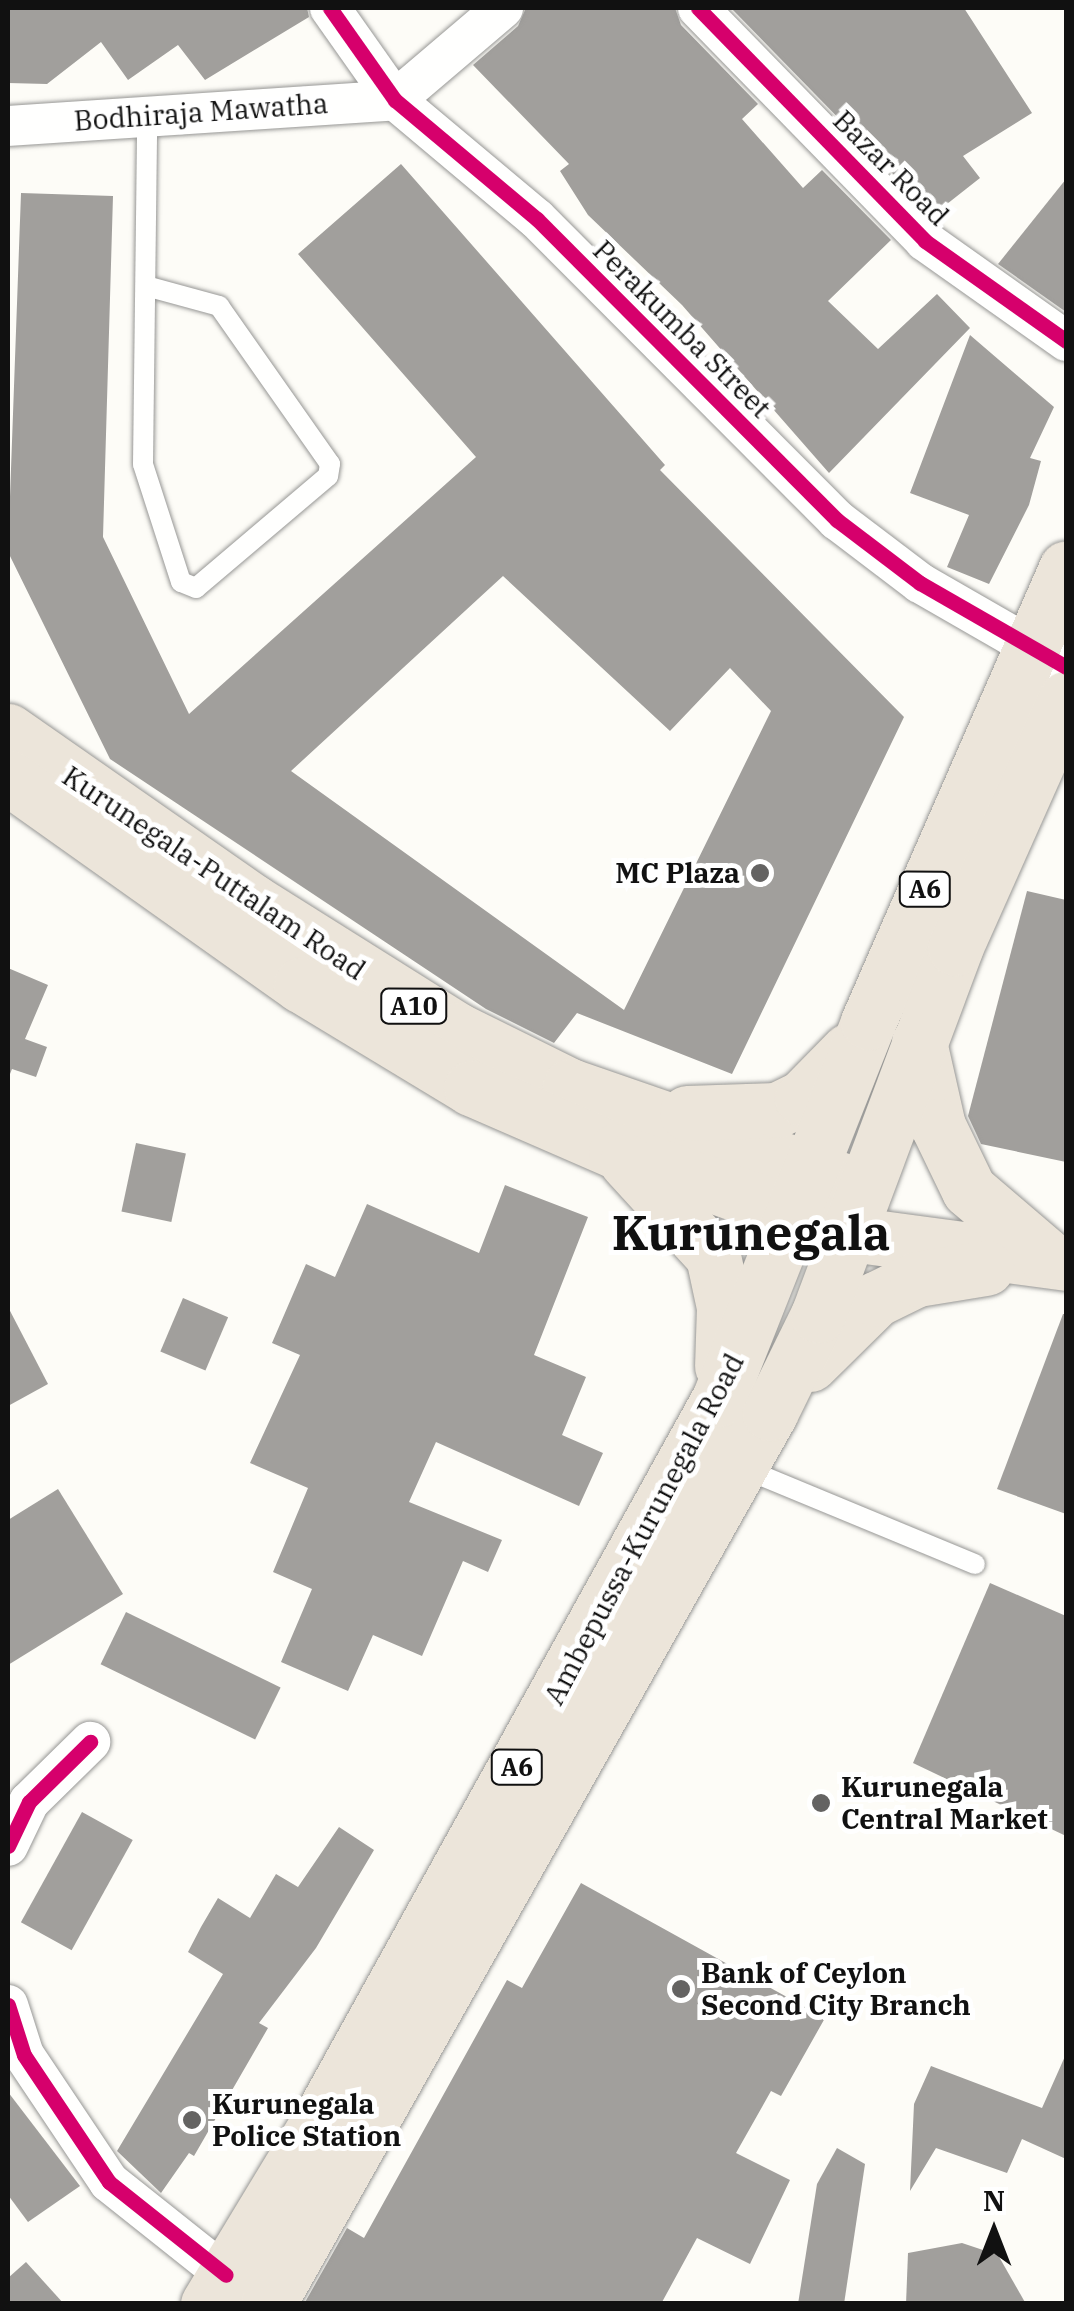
<!DOCTYPE html>
<html>
<head>
<meta charset="utf-8">
<style>
	body { margin:0 }
	#map { position:relative; width:1074px; height:2311px; overflow:hidden; background:#fdfcf7; font-family:"IBM Plex Serif",serif }
	div>[style] { position:absolute }
	.building>* { inset:0; background:#a19f9c; transform-origin:0 0 }
	.roads { filter:drop-shadow(0 0 2px #979795) drop-shadow(0 0 2px #979795) }
	.service>* { height:20px; margin:-10px; padding:0 10px; transform-origin:10px; border-radius:10px; background:#fffffe }
	.minor>* { height:40px; margin:-20px; padding:0 20px; transform-origin:20px; border-radius:20px; background:#fffffe }
	.trunk>* { height:55px; margin:-27.5px; padding:0 27.5px; transform-origin:27.5px; border-radius:27.5px; background:#ece5da }
	.cycleway>* { height:15px; margin:-7.5px; padding:0 7.5px; transform-origin:7.5px; border-radius:7.5px; background:#d6006c }
	.dots>* { width:28px; height:28px; translate:-50% -50%; box-sizing:border-box; border:5px solid #fff; border-radius:50% }
	span { translate:-50% -50%; white-space:nowrap; text-align:center; line-height:1.15; -webkit-text-stroke:10px #fff; paint-order:stroke }
	.shield-label span { padding:2px 8px; background:#fff; border:2px solid; border-radius:8px; -webkit-text-stroke-width:0 }
	.shield-label { font-size:25px; color:#111; font-weight:700 }
	.street-label { font-size:28px; color:#111 }
	.poi-label { font-size:28px; color:#111; font-weight:700 }
	.right { translate:-100% -50%; text-align:right }
	.left { translate:0 -50%; text-align:left }
	.town-label { font-size:48px; color:#111; font-weight:700 }
	.frame { position:absolute; inset:0; border:10px solid #111; pointer-events:none }
	.north { position:absolute; left:944px; top:2181px; width:100px; height:100px; -webkit-text-stroke:8px #fff; paint-order:stroke; rotate:0deg; font-size:28px; font-weight:700; line-height:40px; text-align:center; color:#111 }
	.north::after { content:''; display:block; margin:auto; width:35px; height:45px; background:#111; clip-path:polygon(50% 0,100% 100%,50% 72%,0 100%) }
</style>
</head>
<body>
<div id="map">
	<div class="building">
		<i style="clip-path:polygon(8px 8px,307px 8px,309px 17px,205px 80px,178px 45px,128px 80px,101px 42px,47px 84px,8px 83px)"></i>
		<i style="clip-path:polygon(526px 8px,675px 8px,681px 25px,758px 104px,742px 119px,803px 188px,822px 170px,891px 240px,828px 301px,878px 349px,937px 294px,970px 328px,829px 473px,682px 305px,588px 215px,560px 171px,569px 164px,473px 65px,518px 26px)"></i>
		<i style="clip-path:polygon(731px 8px,964px 8px,1032px 113px,963px 156px,980px 178px,933px 215px)"></i>
		<i style="clip-path:polygon(evenodd,401px 164px,665px 465px,660px 470px,904px 717px,732px 1074px,577px 1013px,554px 1043px,486px 1009px,110px 759px,8px 552px,21px 193px,113px 196px,103px 537px,189px 714px,476px 457px,298px 254px,401px 164px,503px 576px,670px 731px,730px 668px,771px 711px,624px 1010px,291px 771px,503px 576px)"></i>
		<i style="clip-path:polygon(1066px 179px,1066px 312px,998px 264px)"></i>
		<i style="clip-path:polygon(970px 335px,1054px 407px,1030px 458px,1041px 461px,1029px 505px,989px 584px,947px 567px,969px 515px,910px 493px)"></i>
		<i style="clip-path:polygon(1027px 891px,1066px 900px,1066px 1162px,981px 1144px,968px 1116px)"></i>
		<i style="clip-path:polygon(8px 968px,48px 985px,25px 1039px,47px 1047px,36px 1077px,12px 1069px,8px 1079px)"></i>
		<i style="left:136px;top:1143px;width:51px;height:70px;rotate:12deg"></i>
		<i style="clip-path:polygon(505px 1185px,588px 1217px,534px 1355px,586px 1377px,562px 1435px,603px 1453px,579px 1506px,436px 1442px,409px 1502px,502px 1540px,488px 1572px,463px 1561px,422px 1656px,373px 1635px,348px 1691px,281px 1662px,312px 1589px,273px 1572px,308px 1488px,250px 1463px,300px 1355px,272px 1343px,306px 1264px,335px 1277px,367px 1204px,479px 1253px)"></i>
		<i style="left:183px;top:1298px;width:49px;height:58px;rotate:23deg"></i>
		<i style="clip-path:polygon(8px 1307px,48px 1384px,8px 1406px)"></i>
		<i style="clip-path:polygon(1063px 1314px,1066px 1314px,1066px 1514px,997px 1489px)"></i>
		<i style="clip-path:polygon(58px 1489px,123px 1594px,8px 1665px,8px 1520px)"></i>
		<i style="clip-path:polygon(990px 1583px,1066px 1616px,1066px 1836px,913px 1763px)"></i>
		<i style="left:126px;top:1612px;width:172px;height:58px;rotate:26deg"></i>
		<i style="left:82px;top:1812px;width:58px;height:126px;rotate:29deg"></i>
		<i style="clip-path:polygon(339px 1827px,374px 1850px,316px 1948px,259px 2023px,268px 2028px,194px 2156px,189px 2153px,161px 2193px,117px 2151px,223px 1974px,188px 1952px,201px 1927px,218px 1898px,250px 1918px,276px 1874px,298px 1887px)"></i>
		<i style="clip-path:polygon(581px 1883px,825px 2018px,781px 2096px,771px 2091px,736px 2153px,790px 2180px,750px 2264px,697px 2238px,661px 2304px,304px 2304px,347px 2228px,364px 2238px,507px 1980px,522px 1988px)"></i>
		<i style="clip-path:polygon(1066px 2054px,1066px 2159px,1022px 2139px,1007px 2173px,936px 2148px,910px 2191px,914px 2104px,931px 2066px,1042px 2108px)"></i>
		<i style="clip-path:polygon(8px 2092px,80px 2186px,28px 2222px,8px 2195px)"></i>
		<i style="clip-path:polygon(837px 2148px,865px 2164px,844px 2304px,798px 2304px,817px 2184px)"></i>
		<i style="clip-path:polygon(962px 2243px,998px 2255px,1026px 2304px,906px 2304px,908px 2253px)"></i>
		<i style="clip-path:polygon(26px 2262px,64px 2304px,8px 2304px,8px 2278px)"></i>
	</div>
	<div class="roads">
		<div class="service">
			<i style="left:146px;top:286px;width:76px;rotate:15.3deg"></i>
			<i style="left:219px;top:306px;width:193px;rotate:54.9deg"></i>
			<i style="left:330px;top:464px;width:12px;rotate:99deg"></i>
			<i style="left:328px;top:476px;width:173px;rotate:139.7deg"></i>
			<i style="left:196px;top:588px;width:16px;rotate:-158deg"></i>
			<i style="left:181px;top:582px;width:124px;rotate:-107.9deg"></i>
			<i style="left:143px;top:464px;width:349px;rotate:-89.3deg"></i>
			<i style="left:743px;top:1468px;width:251px;rotate:22.5deg"></i>
		</div>
		<div class="minor">
			<i style="left:330px;top:8px;width:113px;rotate:54.8deg"></i>
			<i style="left:395px;top:100px;width:185px;rotate:40deg"></i>
			<i style="left:537px;top:219px;width:425px;rotate:45.1deg"></i>
			<i style="left:837px;top:520px;width:104px;rotate:37.2deg"></i>
			<i style="left:920px;top:583px;width:168px;rotate:29.9deg"></i>
			<i style="left:698px;top:8px;width:325px;rotate:45.7deg"></i>
			<i style="left:925px;top:241px;width:173px;rotate:35.3deg"></i>
			<i style="left:395px;top:100px;width:142px;rotate:-40.4deg"></i>
			<i style="left:8px;top:126px;width:388px;rotate:-3.8deg"></i>
			<i style="left:8px;top:1846px;width:49px;rotate:-64.5deg"></i>
			<i style="left:29px;top:1802px;width:86px;rotate:-44.5deg"></i>
			<i style="left:8px;top:2005px;width:52px;rotate:72.3deg"></i>
			<i style="left:24px;top:2055px;width:153px;rotate:56.2deg"></i>
			<i style="left:109px;top:2182px;width:149px;rotate:38.5deg"></i>
		</div>
		<div class="trunk">
			<i style="left:8px;top:731px;width:299px;rotate:34.9deg"></i>
			<i style="left:253px;top:902px;width:241px;rotate:32.1deg"></i>
			<i style="left:457px;top:1030px;width:126px;rotate:26.4deg"></i>
			<i style="left:570px;top:1086px;width:291px;rotate:19.1deg"></i>
			<i style="left:8px;top:777px;width:359px;rotate:35.4deg"></i>
			<i style="left:301px;top:985px;width:199px;rotate:31.2deg"></i>
			<i style="left:471px;top:1088px;width:158px;rotate:23.5deg"></i>
			<i style="left:616px;top:1151px;width:248px;rotate:19.5deg"></i>
			<i style="left:850px;top:1234px;width:218px;rotate:7.6deg"></i>
			<i style="left:919px;top:1042px;width:86px;rotate:77.3deg"></i>
			<i style="left:938px;top:1126px;width:71px;rotate:64.2deg"></i>
			<i style="left:969px;top:1190px;width:108px;rotate:40.5deg"></i>
			<i style="left:687px;top:1113px;width:90px;rotate:-1.9deg"></i>
			<i style="left:777px;top:1110px;width:28px;rotate:-26deg"></i>
			<i style="left:802px;top:1098px;width:66px;rotate:-45.6deg"></i>
			<i style="left:627px;top:1162px;width:127px;rotate:47.5deg"></i>
			<i style="left:713px;top:1256px;width:52px;rotate:77.8deg"></i>
			<i style="left:724px;top:1307px;width:59px;rotate:91.9deg"></i>
			<i style="left:810px;top:1364px;width:93px;rotate:-44.6deg"></i>
			<i style="left:876px;top:1299px;width:46px;rotate:-26deg"></i>
			<i style="left:917px;top:1279px;width:70px;rotate:-9.1deg"></i>
			<i style="left:208px;top:2304px;width:222px;rotate:-58.8deg"></i>
			<i style="left:323px;top:2114px;width:817px;rotate:-61.02deg"></i>
			<i style="left:719px;top:1399px;width:405px;rotate:-68.4deg"></i>
			<i style="left:868px;top:1022px;width:495px;rotate:-66.4deg"></i>
			<i style="left:268px;top:2304px;width:1023px;rotate:-60.6deg"></i>
			<i style="left:770px;top:1413px;width:109px;rotate:-63.9deg"></i>
			<i style="left:818px;top:1315px;width:392px;rotate:-69.5deg"></i>
			<i style="left:955px;top:948px;width:273px;rotate:-66deg"></i>
		</div>
	</div>
	<div class="cycleway">
		<i style="left:330px;top:8px;width:113px;rotate:54.8deg"></i>
		<i style="left:395px;top:100px;width:185px;rotate:40deg"></i>
		<i style="left:537px;top:219px;width:425px;rotate:45.1deg"></i>
		<i style="left:837px;top:520px;width:104px;rotate:37.2deg"></i>
		<i style="left:920px;top:583px;width:168px;rotate:29.9deg"></i>
		<i style="left:698px;top:8px;width:325px;rotate:45.7deg"></i>
		<i style="left:925px;top:241px;width:173px;rotate:35.3deg"></i>
		<i style="left:8px;top:1846px;width:49px;rotate:-64.5deg"></i>
		<i style="left:29px;top:1802px;width:86px;rotate:-44.5deg"></i>
		<i style="left:8px;top:2005px;width:52px;rotate:72.3deg"></i>
		<i style="left:24px;top:2055px;width:153px;rotate:56.2deg"></i>
		<i style="left:109px;top:2182px;width:149px;rotate:38.5deg"></i>
	</div>
	<div class="dots">
		<i style="left:760px;top:873px;background:#646362"></i>
		<i style="left:821px;top:1803px;background:#646362"></i>
		<i style="left:681px;top:1989px;background:#646362"></i>
		<i style="left:192px;top:2120px;background:#646362"></i>
	</div>
	<div class="shield-label">
		<span style="left:925px;top:889px">A6</span>
		<span style="left:414px;top:1006px">A10</span>
		<span style="left:517px;top:1767px">A6</span>
	</div>
	<div class="street-label">
		<span style="left:201px;top:112px;rotate:-4deg">Bodhiraja Mawatha</span>
		<span style="left:891px;top:168px;rotate:45deg">Bazar Road</span>
		<span style="left:682px;top:329px;rotate:45deg">Perakumba Street</span>
		<span style="left:214px;top:873px;rotate:34deg">Kurunegala-Puttalam Road</span>
		<span style="left:644px;top:1529px;rotate:-62deg">Ambepussa-Kurunegala Road</span>
	</div>
	<div class="poi-label">
		<span class="right" style="left:740px;top:873px">MC Plaza</span>
		<span class="left" style="left:841px;top:1803px">Kurunegala<br>Central Market</span>
		<span class="left" style="left:701px;top:1989px">Bank of Ceylon<br>Second City Branch</span>
		<span class="left" style="left:212px;top:2120px">Kurunegala<br>Police Station</span>
	</div>
	<div class="town-label">
		<span style="left:751px;top:1233px">Kurunegala</span>
	</div>
	<div class="frame"></div>
	<div class="north">N</div>
</div>
</body>
</html>
